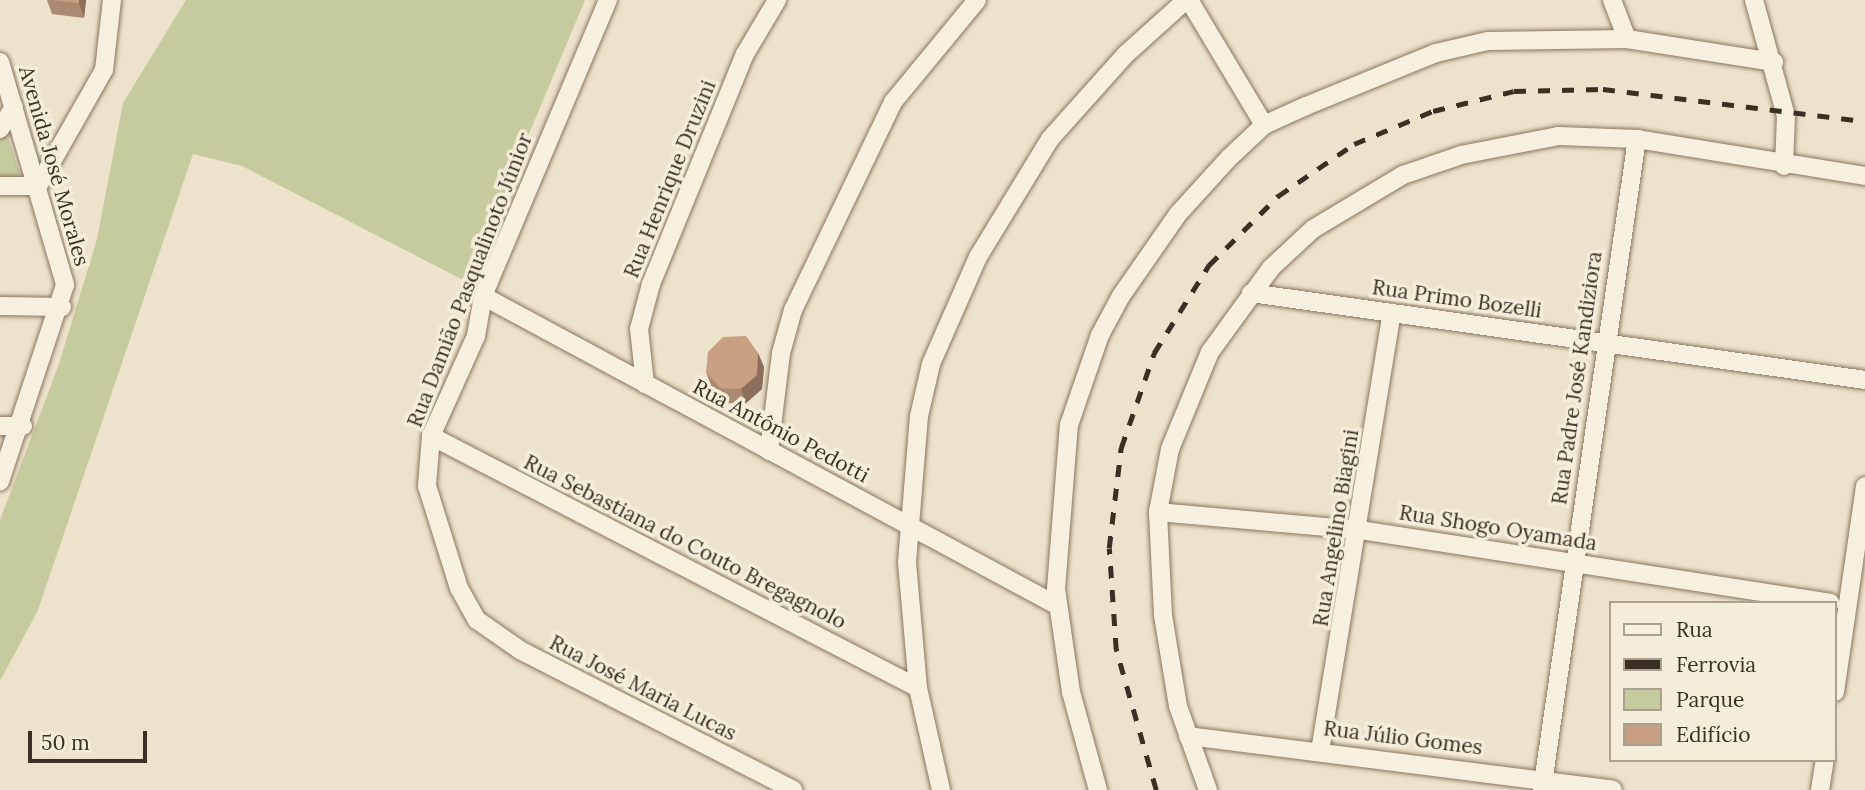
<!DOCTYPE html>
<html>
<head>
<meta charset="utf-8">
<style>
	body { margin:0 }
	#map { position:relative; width:1865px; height:790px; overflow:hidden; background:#ede2cb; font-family:Lora,serif }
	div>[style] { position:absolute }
	.green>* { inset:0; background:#c6cb9f }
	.roads { filter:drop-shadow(0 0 2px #897560) drop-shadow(0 0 2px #897560) }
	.street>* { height:18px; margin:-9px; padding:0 9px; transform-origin:9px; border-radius:9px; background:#f8f0de }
	.rail>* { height:4.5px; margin-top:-2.25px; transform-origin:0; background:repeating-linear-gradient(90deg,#3b2e22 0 12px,transparent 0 24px) }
	.wall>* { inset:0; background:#ac8971 }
	.shaded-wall>* { inset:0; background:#8c6f5c }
	.building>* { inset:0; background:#c89f83 }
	span { translate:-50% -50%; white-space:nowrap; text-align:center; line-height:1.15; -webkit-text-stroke:7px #f4edda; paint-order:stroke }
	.street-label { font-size:21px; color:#3b2e22 }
	.legend { position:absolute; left:1609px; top:601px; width:228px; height:161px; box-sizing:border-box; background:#f4edda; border:2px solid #aaa190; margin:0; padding:9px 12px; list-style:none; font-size:21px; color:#3b2e22 }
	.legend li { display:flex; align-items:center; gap:14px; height:35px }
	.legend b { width:35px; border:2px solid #aaa190 }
	.scale { position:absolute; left:28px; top:731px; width:119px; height:32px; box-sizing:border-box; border:4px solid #3b2e22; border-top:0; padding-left:9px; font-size:21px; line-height:24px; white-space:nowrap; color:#3b2e22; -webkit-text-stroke:5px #f4edda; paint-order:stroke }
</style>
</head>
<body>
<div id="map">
	<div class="green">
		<i style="clip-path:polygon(186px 0,585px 0,467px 282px,242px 166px,193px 154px,38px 610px,0 681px,0 520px,59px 364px,97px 239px,123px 103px)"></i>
		<i style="clip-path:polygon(7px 135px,20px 173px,17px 178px,0 178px,0 139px)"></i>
	</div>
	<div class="roads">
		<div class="street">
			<i style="left:608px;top:0;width:321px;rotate:112.9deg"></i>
			<i style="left:483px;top:296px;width:41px;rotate:99.9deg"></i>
			<i style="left:476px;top:336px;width:110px;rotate:114.2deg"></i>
			<i style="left:431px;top:436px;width:50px;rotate:94.6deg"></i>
			<i style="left:427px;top:486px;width:107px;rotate:72.6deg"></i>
			<i style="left:459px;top:588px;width:37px;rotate:61deg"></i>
			<i style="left:477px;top:620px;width:52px;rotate:34.9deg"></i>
			<i style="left:520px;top:650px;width:307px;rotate:27.1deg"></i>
			<i style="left:1189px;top:0;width:146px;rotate:59deg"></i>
			<i style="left:1612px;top:0;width:42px;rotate:69deg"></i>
			<i style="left:1754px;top:0;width:120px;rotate:74.6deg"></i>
			<i style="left:1786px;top:116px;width:50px;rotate:92.3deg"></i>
			<i style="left:0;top:62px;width:232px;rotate:73.7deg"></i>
			<i style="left:65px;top:285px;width:207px;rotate:108.3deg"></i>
			<i style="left:0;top:129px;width:26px;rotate:-58deg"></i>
			<i style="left:0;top:186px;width:38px"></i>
			<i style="left:38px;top:186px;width:133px;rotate:-60.4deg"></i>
			<i style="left:104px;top:70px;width:70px;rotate:-83.5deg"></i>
			<i style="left:1251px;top:293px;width:620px;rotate:8.06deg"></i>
			<i style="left:483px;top:296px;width:653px;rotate:28.33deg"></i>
			<i style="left:0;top:306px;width:62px;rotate:0.9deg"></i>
			<i style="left:645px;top:384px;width:55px;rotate:-96.2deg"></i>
			<i style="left:639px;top:329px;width:47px;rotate:-75.1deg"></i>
			<i style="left:651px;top:284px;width:248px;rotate:-67.8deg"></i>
			<i style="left:745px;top:54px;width:63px;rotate:-59.3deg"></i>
			<i style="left:0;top:426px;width:23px"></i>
			<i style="left:431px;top:436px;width:548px;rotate:27.36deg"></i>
			<i style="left:769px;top:451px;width:99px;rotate:-83deg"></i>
			<i style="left:781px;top:353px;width:45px;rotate:-74.4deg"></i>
			<i style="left:793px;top:310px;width:231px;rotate:-64.3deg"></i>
			<i style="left:893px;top:102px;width:132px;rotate:-50.5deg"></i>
			<i style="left:1158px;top:512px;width:203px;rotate:5.1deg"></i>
			<i style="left:1360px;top:530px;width:476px;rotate:8.8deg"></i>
			<i style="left:1835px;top:692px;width:208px;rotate:-81.7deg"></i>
			<i style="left:1188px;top:736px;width:428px;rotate:7.2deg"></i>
			<i style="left:1320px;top:751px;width:444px;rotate:-80.7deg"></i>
			<i style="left:941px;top:790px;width:105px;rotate:-102.7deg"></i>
			<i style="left:918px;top:688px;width:126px;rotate:-95deg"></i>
			<i style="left:907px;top:562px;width:146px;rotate:-85.3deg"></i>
			<i style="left:919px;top:416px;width:53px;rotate:-77deg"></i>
			<i style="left:931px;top:364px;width:117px;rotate:-66.3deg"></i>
			<i style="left:978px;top:257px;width:138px;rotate:-58.6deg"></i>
			<i style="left:1050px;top:139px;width:113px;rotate:-48.2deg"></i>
			<i style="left:1125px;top:55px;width:82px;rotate:-42deg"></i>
			<i style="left:1098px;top:790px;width:102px;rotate:-105.4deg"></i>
			<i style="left:1071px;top:692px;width:104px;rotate:-98.3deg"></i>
			<i style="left:1056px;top:589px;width:165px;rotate:-85.5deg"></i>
			<i style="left:1069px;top:425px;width:95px;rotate:-71deg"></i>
			<i style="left:1100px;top:335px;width:44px;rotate:-61.7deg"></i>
			<i style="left:1121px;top:296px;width:100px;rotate:-55.2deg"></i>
			<i style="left:1178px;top:214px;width:76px;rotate:-47.7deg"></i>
			<i style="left:1229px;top:158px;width:48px;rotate:-43.3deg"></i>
			<i style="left:1264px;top:125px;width:46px;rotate:-24.3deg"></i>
			<i style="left:1306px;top:106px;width:140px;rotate:-22.2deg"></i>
			<i style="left:1436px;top:53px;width:53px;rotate:-13deg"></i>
			<i style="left:1488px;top:41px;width:139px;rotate:-0.8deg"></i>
			<i style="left:1627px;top:39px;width:149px;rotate:8.9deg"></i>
			<i style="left:1208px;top:790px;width:89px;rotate:-109.7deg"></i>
			<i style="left:1178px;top:706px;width:92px;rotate:-99.4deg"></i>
			<i style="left:1163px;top:615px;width:103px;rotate:-92.8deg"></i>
			<i style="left:1158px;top:512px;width:64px;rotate:-79.2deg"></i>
			<i style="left:1170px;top:449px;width:105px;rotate:-67.6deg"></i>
			<i style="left:1210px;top:352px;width:104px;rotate:-54deg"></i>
			<i style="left:1271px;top:268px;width:57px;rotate:-42.9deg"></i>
			<i style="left:1313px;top:229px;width:105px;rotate:-31deg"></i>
			<i style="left:1403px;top:175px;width:61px;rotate:-19deg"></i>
			<i style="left:1461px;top:155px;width:100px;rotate:-11deg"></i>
			<i style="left:1559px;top:136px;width:78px;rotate:2.2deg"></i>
			<i style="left:1637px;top:139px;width:231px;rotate:9.2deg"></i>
			<i style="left:1542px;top:790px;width:658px;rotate:-81.7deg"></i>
			<i style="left:1820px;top:790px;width:30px;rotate:-81deg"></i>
		</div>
	</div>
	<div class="rail">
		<i style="left:1156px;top:790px;width:146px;rotate:-105.9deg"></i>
		<i style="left:1116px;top:650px;width:102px;rotate:-93.9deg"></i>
		<i style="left:1109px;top:548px;width:101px;rotate:-83.2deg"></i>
		<i style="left:1121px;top:448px;width:101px;rotate:-70.8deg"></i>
		<i style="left:1154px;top:353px;width:104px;rotate:-58deg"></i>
		<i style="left:1209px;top:265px;width:98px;rotate:-45deg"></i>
		<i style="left:1278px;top:196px;width:92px;rotate:-34.4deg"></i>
		<i style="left:1354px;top:144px;width:86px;rotate:-22.7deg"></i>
		<i style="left:1433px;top:111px;width:83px;rotate:-13.9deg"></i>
		<i style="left:1514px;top:91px;width:89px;rotate:-1.3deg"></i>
		<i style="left:1603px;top:89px;width:264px;rotate:7deg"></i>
	</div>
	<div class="wall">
		<i style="clip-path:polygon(47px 0,86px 0,84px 18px,52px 14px)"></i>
		<i style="clip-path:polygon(758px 353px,764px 367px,762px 389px,746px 403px,725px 403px,711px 386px,706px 372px)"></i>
	</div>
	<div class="shaded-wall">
		<i style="clip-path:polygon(79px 0,86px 0,84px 18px,79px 3px)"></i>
		<i style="clip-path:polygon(758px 353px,764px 367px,762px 389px,746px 403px,741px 389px)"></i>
	</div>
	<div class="building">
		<i style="clip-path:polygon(52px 0,79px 0,79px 3px)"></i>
		<i style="clip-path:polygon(746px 336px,758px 353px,757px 375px,741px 389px,720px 388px,706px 372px,708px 352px,723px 337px)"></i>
	</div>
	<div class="street-label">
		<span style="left:54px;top:166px;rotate:74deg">Avenida José Morales</span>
		<span style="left:670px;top:179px;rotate:-68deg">Rua Henrique Druzini</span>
		<span style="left:470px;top:280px;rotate:-69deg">Rua Damião Pasqualinoto Júnior</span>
		<span style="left:1457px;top:299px;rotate:8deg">Rua Primo Bozelli</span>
		<span style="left:1577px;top:378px;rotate:-82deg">Rua Padre José Kandiziora</span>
		<span style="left:781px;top:431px;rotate:28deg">Rua Antônio Pedotti</span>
		<span style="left:1336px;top:528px;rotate:-81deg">Rua Angelino Biagini</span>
		<span style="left:1498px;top:528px;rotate:9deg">Rua Shogo Oyamada</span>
		<span style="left:685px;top:542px;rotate:27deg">Rua Sebastiana do Couto Bregagnolo</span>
		<span style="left:643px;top:688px;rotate:27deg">Rua José Maria Lucas</span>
		<span style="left:1403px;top:738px;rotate:7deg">Rua Júlio Gomes</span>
	</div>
	<ul class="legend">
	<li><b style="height:9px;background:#f8f0de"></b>Rua</li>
	<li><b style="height:9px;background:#3b2e22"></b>Ferrovia</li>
	<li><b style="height:19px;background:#c6cb9f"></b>Parque</li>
	<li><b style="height:19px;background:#c89f83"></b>Edifício</li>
	</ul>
	<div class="scale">50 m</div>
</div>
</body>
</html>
